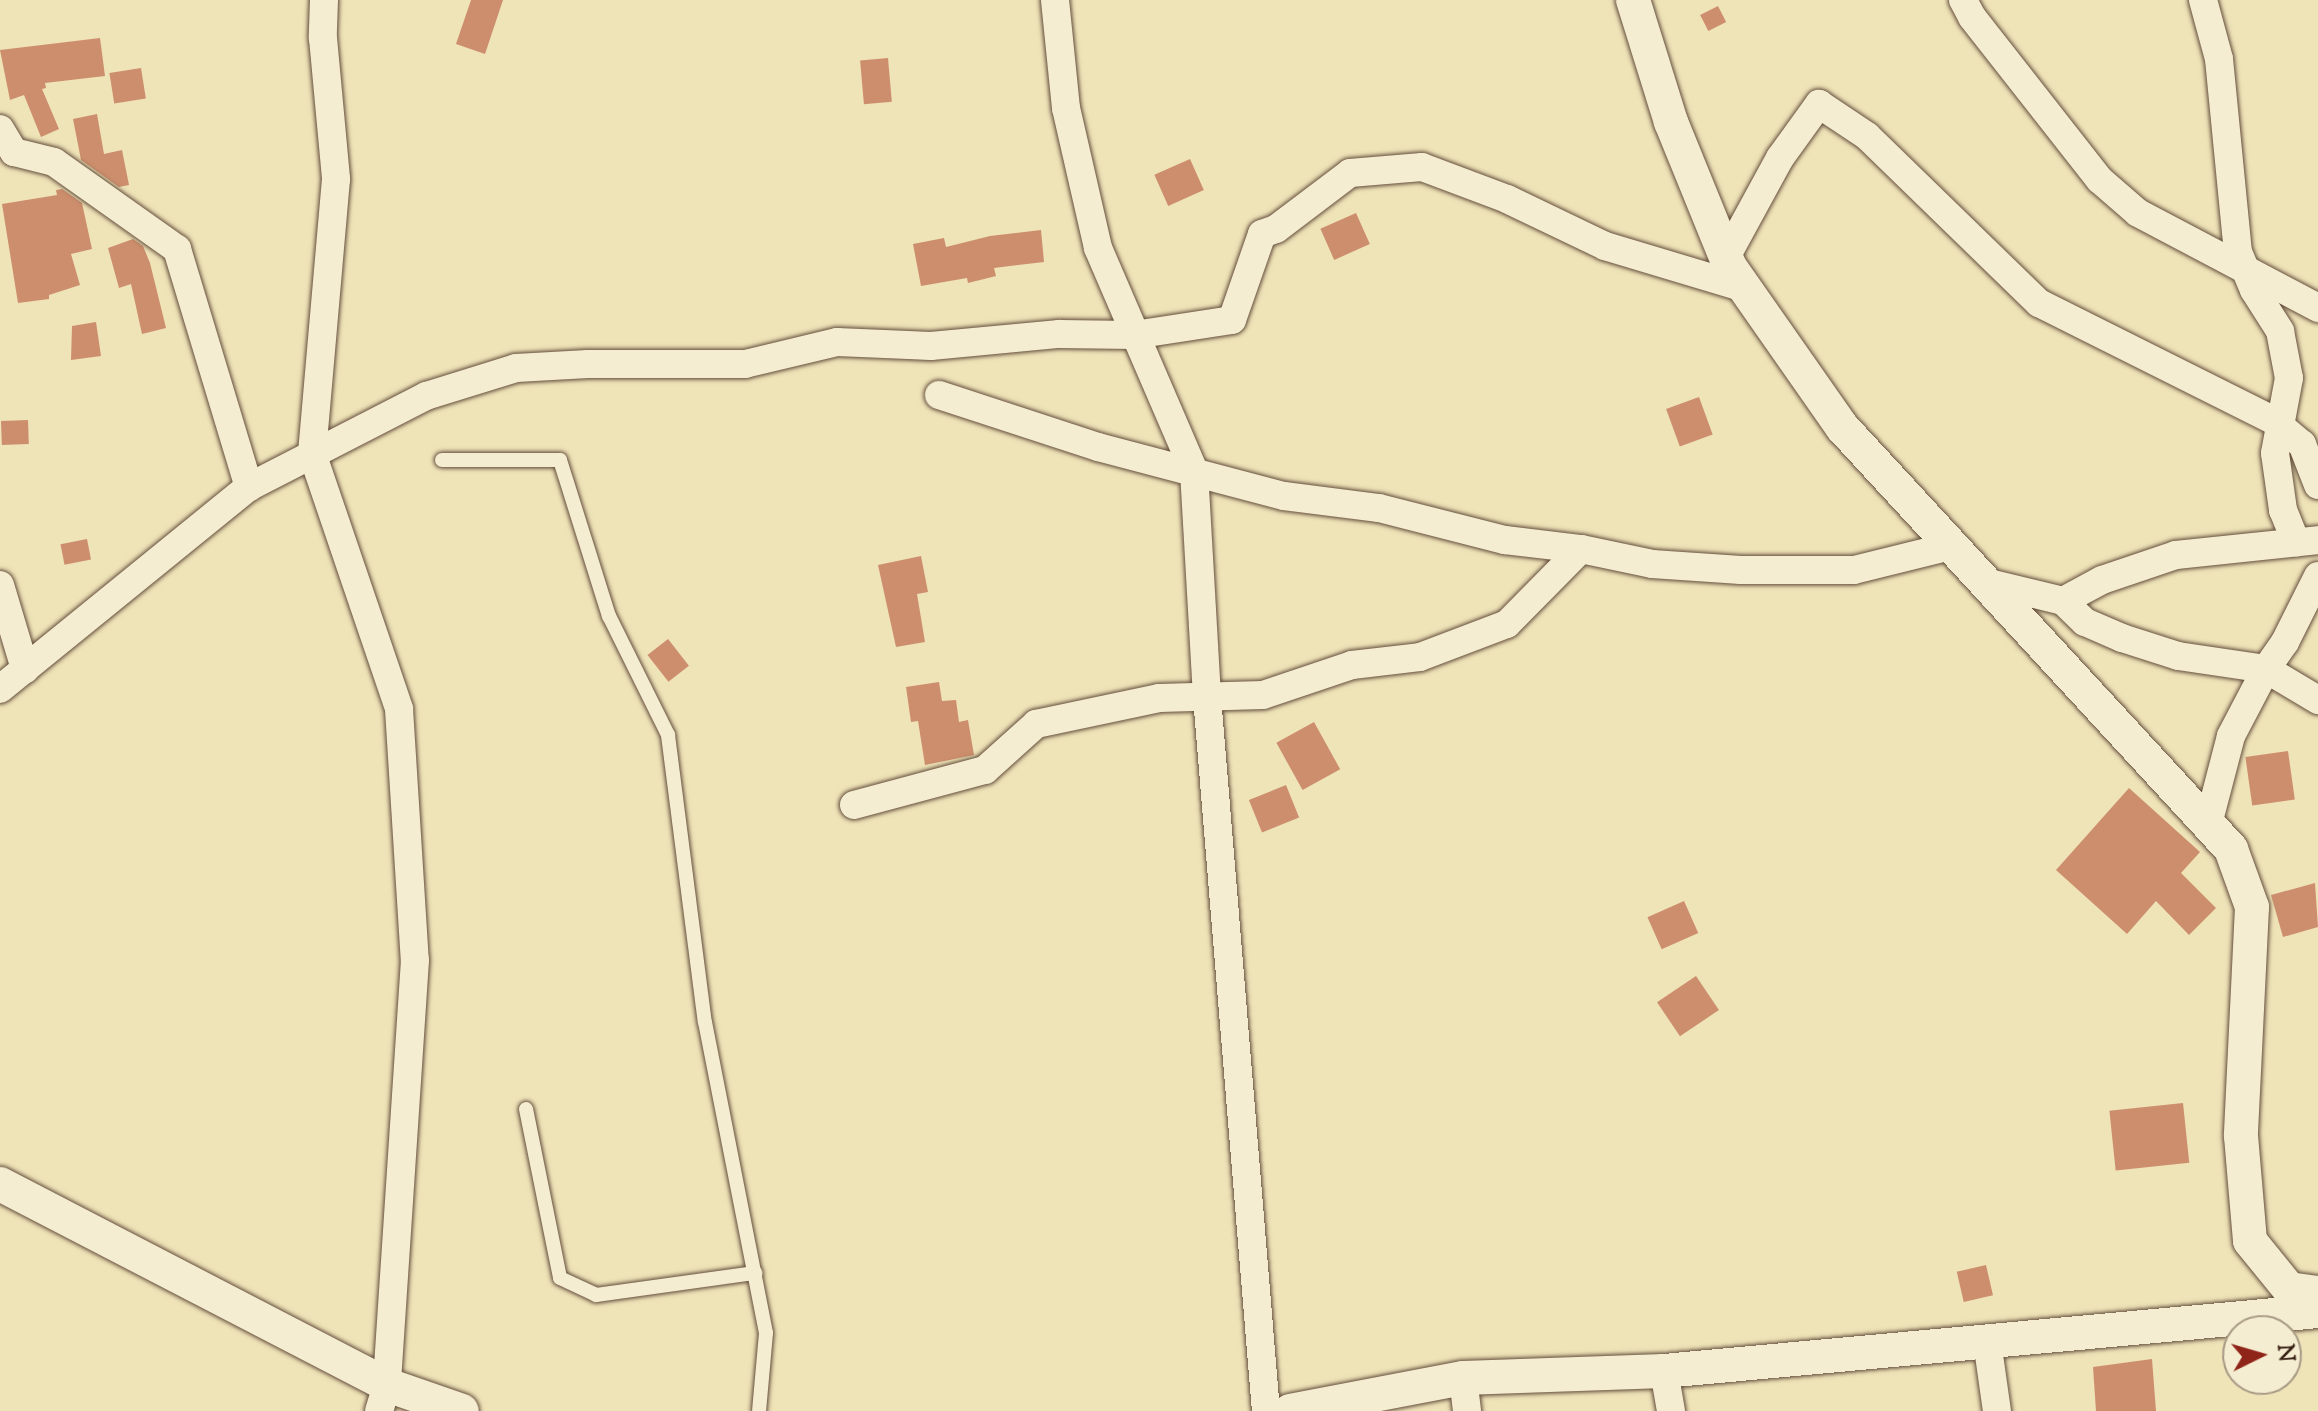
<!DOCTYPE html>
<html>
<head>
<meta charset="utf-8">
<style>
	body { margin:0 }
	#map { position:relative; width:2318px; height:1411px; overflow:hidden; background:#efe3b8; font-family:"Sorts Mill Goudy",serif }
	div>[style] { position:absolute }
	.building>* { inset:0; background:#cd8e6d; transform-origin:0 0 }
	.roads { filter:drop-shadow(0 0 2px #644e3c) drop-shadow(0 0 2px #644e3c) }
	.service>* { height:14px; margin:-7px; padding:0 7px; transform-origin:7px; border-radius:7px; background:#f5edd1 }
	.minor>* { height:28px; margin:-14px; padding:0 14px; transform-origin:14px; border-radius:14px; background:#f5edd1 }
	.tertiary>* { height:34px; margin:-17px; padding:0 17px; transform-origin:17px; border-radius:17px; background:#f5edd1 }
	span { translate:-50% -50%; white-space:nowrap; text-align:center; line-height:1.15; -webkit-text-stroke:7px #f5edd1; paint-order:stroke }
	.north { position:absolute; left:2222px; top:1315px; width:80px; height:80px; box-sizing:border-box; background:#f5edd1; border:2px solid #a89a85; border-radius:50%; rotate:85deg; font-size:22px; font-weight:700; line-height:32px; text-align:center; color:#351d12 }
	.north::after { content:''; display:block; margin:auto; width:28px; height:36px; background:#8f2418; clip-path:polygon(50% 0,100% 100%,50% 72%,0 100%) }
</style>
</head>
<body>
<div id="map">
	<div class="building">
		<i style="clip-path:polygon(471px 0,503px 0,485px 54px,456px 44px)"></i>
		<i style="left:1718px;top:6px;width:18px;height:20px;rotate:63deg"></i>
		<i style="clip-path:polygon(100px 38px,105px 76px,45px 83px,46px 88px,42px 89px,59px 129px,41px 137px,24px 95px,10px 100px,0 50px)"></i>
		<i style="left:888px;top:58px;width:44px;height:28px;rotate:85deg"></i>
		<i style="left:141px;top:68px;width:31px;height:32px;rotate:81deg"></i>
		<i style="clip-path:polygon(97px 114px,104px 154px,122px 150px,129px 185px,119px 187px,81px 160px,73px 119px)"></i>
		<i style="left:1190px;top:159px;width:34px;height:39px;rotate:66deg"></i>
		<i style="clip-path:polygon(62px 189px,82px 203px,92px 249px,71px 254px,80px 285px,49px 295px,49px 299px,18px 303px,2px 204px,57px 195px,56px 190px)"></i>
		<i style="left:1356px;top:213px;width:34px;height:39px;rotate:66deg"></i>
		<i style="clip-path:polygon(1041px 230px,1044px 262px,994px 268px,996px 276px,968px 283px,967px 278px,921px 286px,913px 244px,944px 238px,946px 247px,990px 236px)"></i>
		<i style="clip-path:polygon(133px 239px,143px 246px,150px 263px,166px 328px,142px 334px,131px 284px,119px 288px,108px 248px)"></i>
		<i style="clip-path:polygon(96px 322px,101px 356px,71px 360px,72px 326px)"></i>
		<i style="left:1699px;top:397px;width:40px;height:35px;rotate:70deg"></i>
		<i style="left:28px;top:420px;width:24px;height:27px;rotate:88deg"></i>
		<i style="left:87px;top:539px;width:21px;height:27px;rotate:79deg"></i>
		<i style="clip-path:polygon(921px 556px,928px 592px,917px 594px,925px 642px,896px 647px,878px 565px)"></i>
		<i style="left:668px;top:639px;width:34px;height:26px;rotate:52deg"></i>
		<i style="clip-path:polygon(939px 682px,942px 701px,956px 700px,959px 722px,968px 720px,974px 755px,925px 765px,918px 721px,911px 722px,906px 687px)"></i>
		<i style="left:1314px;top:722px;width:54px;height:43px;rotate:61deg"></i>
		<i style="left:2288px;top:751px;width:49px;height:43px;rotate:82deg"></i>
		<i style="left:1286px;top:785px;width:35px;height:40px;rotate:68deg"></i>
		<i style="clip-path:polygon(2129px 788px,2200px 852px,2181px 873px,2216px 908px,2189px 935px,2156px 901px,2127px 934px,2056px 870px)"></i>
		<i style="clip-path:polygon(2315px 883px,2318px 927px,2283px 937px,2271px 895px)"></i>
		<i style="left:1684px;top:901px;width:35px;height:40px;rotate:66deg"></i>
		<i style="left:1696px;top:976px;width:41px;height:47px;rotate:56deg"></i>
		<i style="left:2183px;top:1103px;width:60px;height:74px;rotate:84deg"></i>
		<i style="left:1986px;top:1265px;width:31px;height:30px;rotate:77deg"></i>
		<i style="clip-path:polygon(2152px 1359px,2156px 1411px,2096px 1411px,2093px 1367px)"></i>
	</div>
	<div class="roads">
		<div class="service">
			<i style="left:442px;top:460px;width:118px"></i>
			<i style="left:560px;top:460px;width:164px;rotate:72.6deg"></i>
			<i style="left:609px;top:616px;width:133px;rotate:63.6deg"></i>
			<i style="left:668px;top:735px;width:289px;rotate:82.7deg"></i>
			<i style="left:705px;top:1022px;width:317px;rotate:78.9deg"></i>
			<i style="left:766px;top:1333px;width:78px;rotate:95.1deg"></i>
			<i style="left:526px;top:1109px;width:172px;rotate:78.6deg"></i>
			<i style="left:560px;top:1278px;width:40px;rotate:25deg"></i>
			<i style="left:596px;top:1295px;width:161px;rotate:-7.9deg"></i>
		</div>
		<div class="minor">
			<i style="left:324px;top:0;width:38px;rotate:92deg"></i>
			<i style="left:323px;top:38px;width:142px;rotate:84.7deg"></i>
			<i style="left:336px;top:179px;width:275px;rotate:95deg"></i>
			<i style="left:312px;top:453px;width:270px;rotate:71.2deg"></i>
			<i style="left:399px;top:709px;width:252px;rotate:86.4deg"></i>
			<i style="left:415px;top:960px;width:426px;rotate:93.8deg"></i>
			<i style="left:387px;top:1385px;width:27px;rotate:107deg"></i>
			<i style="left:1055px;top:0;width:109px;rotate:84.2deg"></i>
			<i style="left:1066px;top:108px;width:144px;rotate:77.1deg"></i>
			<i style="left:1098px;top:248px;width:243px;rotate:66.7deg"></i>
			<i style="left:1194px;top:471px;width:226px;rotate:86.7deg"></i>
			<i style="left:1207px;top:697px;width:716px;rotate:85.28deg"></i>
			<i style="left:1963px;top:0;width:19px;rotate:62deg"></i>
			<i style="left:1972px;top:17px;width:207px;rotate:51.9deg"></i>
			<i style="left:2100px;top:180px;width:50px;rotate:41deg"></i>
			<i style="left:2138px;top:213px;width:204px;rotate:27.8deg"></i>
			<i style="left:2203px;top:0;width:61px;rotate:74.8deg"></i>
			<i style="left:2219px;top:59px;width:194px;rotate:84.4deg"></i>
			<i style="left:2238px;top:252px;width:41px;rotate:67.2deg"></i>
			<i style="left:2254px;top:290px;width:49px;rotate:57.6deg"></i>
			<i style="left:2280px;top:331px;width:48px;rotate:79.2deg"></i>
			<i style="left:2289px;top:378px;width:76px;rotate:100.6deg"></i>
			<i style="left:2275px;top:453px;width:58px;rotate:82deg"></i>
			<i style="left:2283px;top:510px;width:35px;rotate:68deg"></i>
			<i style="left:0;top:129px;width:27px;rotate:59deg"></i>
			<i style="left:14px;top:152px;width:41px;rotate:14deg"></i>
			<i style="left:54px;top:162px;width:151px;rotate:35.3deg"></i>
			<i style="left:177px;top:249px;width:249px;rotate:73.2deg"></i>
			<i style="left:1726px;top:257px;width:113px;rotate:-61.4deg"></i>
			<i style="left:1780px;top:158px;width:67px;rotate:-54.2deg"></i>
			<i style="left:1819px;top:104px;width:58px;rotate:33.7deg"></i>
			<i style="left:1867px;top:136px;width:240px;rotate:44.2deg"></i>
			<i style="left:2039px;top:303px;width:262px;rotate:26.6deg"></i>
			<i style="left:2273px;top:420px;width:38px;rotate:40deg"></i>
			<i style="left:2302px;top:444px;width:44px;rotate:68.7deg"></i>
			<i style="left:939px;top:395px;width:167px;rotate:18.1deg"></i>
			<i style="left:1098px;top:447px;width:192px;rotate:14.8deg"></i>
			<i style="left:1284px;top:496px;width:96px;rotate:7.2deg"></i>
			<i style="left:1379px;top:508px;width:130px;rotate:14.3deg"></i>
			<i style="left:1505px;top:540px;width:77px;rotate:6.8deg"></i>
			<i style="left:2318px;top:576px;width:74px;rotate:116.6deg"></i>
			<i style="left:2285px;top:642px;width:33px;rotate:125deg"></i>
			<i style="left:2266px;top:669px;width:61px;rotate:30.8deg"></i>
			<i style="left:1985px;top:582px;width:80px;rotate:13.7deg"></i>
			<i style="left:2063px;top:601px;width:44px;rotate:-28.3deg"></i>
			<i style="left:2102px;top:580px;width:78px;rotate:-18.7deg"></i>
			<i style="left:2176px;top:555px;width:143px;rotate:-6deg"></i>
			<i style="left:0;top:585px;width:88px;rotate:73.4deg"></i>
			<i style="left:2063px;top:601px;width:30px;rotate:44deg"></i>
			<i style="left:2085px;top:622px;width:40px;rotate:23.4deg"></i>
			<i style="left:2122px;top:638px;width:59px;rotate:17.8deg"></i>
			<i style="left:2178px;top:656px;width:89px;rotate:8.4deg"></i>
			<i style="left:2266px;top:669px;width:76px;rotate:117.6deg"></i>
			<i style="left:2231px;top:736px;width:91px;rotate:104.6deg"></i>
			<i style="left:0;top:689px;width:321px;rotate:-39.1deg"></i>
			<i style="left:249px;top:487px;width:199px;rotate:-27.2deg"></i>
			<i style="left:426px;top:396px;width:94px;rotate:-17.3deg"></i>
			<i style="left:516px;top:368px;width:72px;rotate:-3.2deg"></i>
			<i style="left:588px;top:364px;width:157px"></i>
			<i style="left:745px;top:364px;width:95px;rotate:-13.4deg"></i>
			<i style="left:837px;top:342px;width:94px;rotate:2.4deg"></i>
			<i style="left:931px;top:346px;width:129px;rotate:-5.4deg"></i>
			<i style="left:1059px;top:334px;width:75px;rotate:0.8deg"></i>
			<i style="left:1134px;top:335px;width:99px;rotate:-8.7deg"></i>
			<i style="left:1232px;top:320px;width:91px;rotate:-70.8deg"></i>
			<i style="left:1262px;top:234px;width:15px;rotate:-20deg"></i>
			<i style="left:1276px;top:229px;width:93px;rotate:-37.1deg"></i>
			<i style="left:1350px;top:173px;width:72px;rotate:-4.8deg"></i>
			<i style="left:1422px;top:167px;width:91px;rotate:20.6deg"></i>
			<i style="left:1507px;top:199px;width:109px;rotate:25.6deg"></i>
			<i style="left:1605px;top:246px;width:146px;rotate:16.7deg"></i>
			<i style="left:854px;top:805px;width:136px;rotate:-15deg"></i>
			<i style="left:985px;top:770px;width:69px;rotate:-42deg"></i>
			<i style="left:1036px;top:724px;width:126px;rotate:-11.9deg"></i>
			<i style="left:1159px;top:698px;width:104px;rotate:-1.7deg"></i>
			<i style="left:1263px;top:695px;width:94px;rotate:-18.6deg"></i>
			<i style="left:1352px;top:665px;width:68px;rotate:-6.7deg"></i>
			<i style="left:1420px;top:657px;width:93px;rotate:-20.8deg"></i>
			<i style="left:1507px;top:624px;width:105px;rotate:-45.4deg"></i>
			<i style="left:1581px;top:549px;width:73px;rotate:11.9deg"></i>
			<i style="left:1652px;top:564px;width:89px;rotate:3.9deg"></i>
			<i style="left:1741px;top:570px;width:113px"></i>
			<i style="left:1854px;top:570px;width:100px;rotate:-13.9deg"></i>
			<i style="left:1987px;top:1341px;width:71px;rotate:81.9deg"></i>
			<i style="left:1664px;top:1371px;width:41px;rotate:80.1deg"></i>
			<i style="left:1463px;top:1378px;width:33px;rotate:83deg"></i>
		</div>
		<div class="tertiary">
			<i style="left:1633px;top:0;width:128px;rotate:72.7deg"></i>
			<i style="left:1671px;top:122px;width:157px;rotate:67.9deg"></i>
			<i style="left:1730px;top:267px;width:195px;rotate:55deg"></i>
			<i style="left:1842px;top:427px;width:574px;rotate:47.33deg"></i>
			<i style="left:2231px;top:849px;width:62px;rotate:70.1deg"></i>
			<i style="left:2252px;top:907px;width:229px;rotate:92.8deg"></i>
			<i style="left:2241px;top:1136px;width:105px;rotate:85.1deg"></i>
			<i style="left:2250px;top:1241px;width:62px;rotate:50.9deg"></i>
			<i style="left:2289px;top:1289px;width:29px;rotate:8deg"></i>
			<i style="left:0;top:1184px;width:436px;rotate:27.4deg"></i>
			<i style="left:387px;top:1385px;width:79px;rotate:19.1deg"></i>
			<i style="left:1290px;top:1411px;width:176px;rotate:-10.8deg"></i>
			<i style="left:1463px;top:1378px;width:201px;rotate:-2deg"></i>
			<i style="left:1664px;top:1371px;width:657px;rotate:-5.24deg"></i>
		</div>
	</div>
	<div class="north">N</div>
</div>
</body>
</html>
